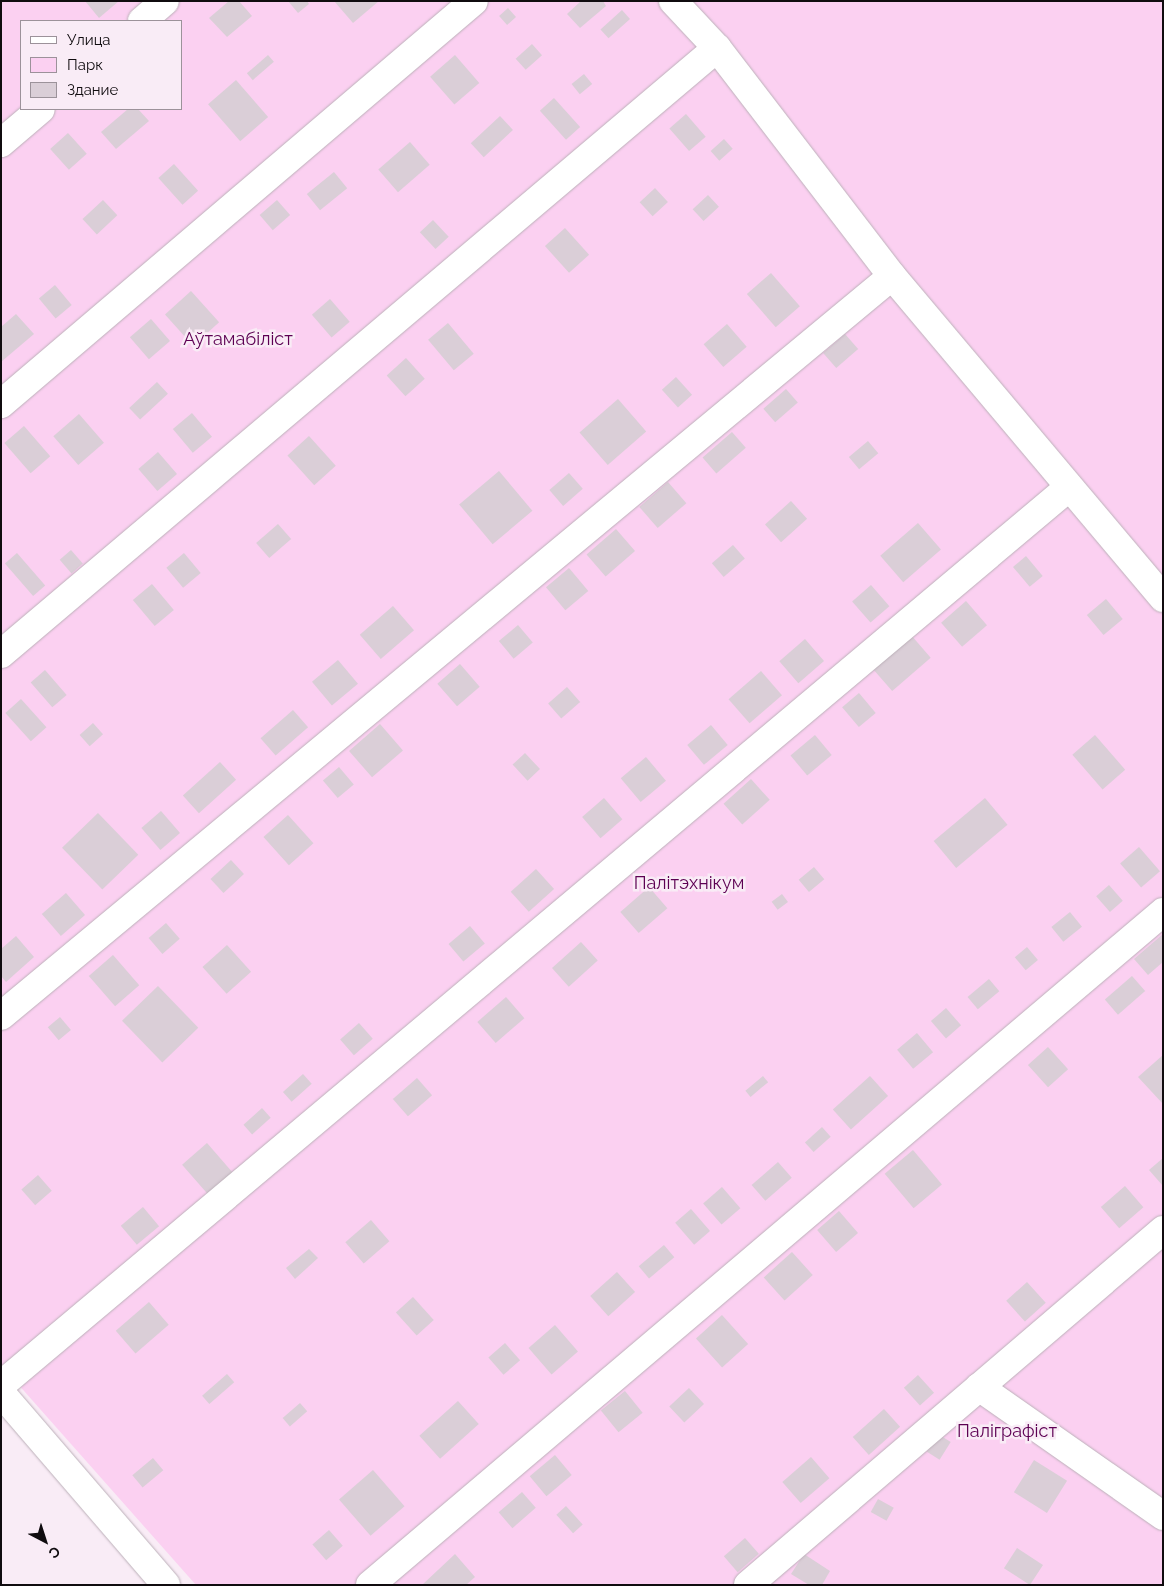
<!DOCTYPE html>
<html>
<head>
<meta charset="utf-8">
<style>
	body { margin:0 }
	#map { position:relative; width:1164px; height:1586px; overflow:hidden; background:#f9ecf6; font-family:Raleway,sans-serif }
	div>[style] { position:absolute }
	.green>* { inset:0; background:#fbd0f1 }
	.building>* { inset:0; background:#daced7; transform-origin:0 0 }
	.roads { filter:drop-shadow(0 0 1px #bcb0b9) drop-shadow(0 0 1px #bcb0b9) }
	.minor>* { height:28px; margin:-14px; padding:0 14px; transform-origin:14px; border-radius:14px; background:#fff }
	span { translate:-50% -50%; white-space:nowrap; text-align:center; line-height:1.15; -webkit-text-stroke:5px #f9ecf6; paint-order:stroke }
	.park-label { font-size:18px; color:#5d0053 }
	.frame { position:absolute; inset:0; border:2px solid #100c0f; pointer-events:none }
	.legend { position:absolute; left:20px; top:20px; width:162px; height:90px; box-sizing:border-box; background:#f9ecf6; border:1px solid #9c929a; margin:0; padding:6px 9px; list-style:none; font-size:15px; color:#100c0f }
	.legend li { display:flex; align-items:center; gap:10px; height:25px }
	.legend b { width:25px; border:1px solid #9c929a }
	.north { position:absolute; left:20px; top:1516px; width:50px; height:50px; -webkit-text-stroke:4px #f9ecf6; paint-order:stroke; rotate:140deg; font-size:14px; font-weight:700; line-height:20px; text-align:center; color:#100c0f }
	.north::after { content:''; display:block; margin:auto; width:18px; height:22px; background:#100c0f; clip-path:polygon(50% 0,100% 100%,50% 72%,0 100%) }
</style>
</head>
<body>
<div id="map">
	<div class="green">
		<i style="clip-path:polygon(evenodd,1px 1px,1163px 1px,1163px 1585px,196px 1585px,1px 1365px,1px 1px,21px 21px,181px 21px,181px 109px,21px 109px,21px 21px)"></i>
	</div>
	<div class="building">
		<i style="clip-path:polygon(85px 1px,119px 1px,99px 18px)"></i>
		<i style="clip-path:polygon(229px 1px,239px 1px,252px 16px,227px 37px,209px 18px)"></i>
		<i style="clip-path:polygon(288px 1px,307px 1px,309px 4px,298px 13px)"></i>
		<i style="clip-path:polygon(334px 1px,379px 1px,353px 23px)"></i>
		<i style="clip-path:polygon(581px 1px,603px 1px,606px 6px,580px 28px,567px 14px)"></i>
		<i style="left:508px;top:8px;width:12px;height:12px;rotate:48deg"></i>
		<i style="left:622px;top:10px;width:12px;height:29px;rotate:48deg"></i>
		<i style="left:532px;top:44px;width:15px;height:22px;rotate:48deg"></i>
		<i style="left:268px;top:55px;width:9px;height:28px;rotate:49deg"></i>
		<i style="left:455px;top:55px;width:37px;height:33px;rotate:49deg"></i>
		<i style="left:584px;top:74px;width:13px;height:16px;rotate:51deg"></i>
		<i style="left:236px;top:80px;width:49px;height:37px;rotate:49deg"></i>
		<i style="left:554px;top:98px;width:39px;height:19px;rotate:48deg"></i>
		<i style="clip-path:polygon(128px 109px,138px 109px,149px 121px,116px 149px,101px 132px)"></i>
		<i style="left:686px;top:114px;width:30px;height:22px;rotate:49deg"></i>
		<i style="left:500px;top:116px;width:19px;height:40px;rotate:47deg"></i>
		<i style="left:68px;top:133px;width:28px;height:24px;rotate:48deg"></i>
		<i style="left:724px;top:139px;width:13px;height:18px;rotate:48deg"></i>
		<i style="left:410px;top:142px;width:30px;height:42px;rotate:49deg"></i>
		<i style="left:174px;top:164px;width:36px;height:21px;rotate:48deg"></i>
		<i style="left:334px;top:172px;width:21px;height:35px;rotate:51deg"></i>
		<i style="left:655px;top:188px;width:19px;height:21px;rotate:47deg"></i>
		<i style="left:708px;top:195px;width:16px;height:21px;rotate:47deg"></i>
		<i style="left:103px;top:200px;width:21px;height:28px;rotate:47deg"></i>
		<i style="left:277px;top:200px;width:20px;height:23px;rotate:49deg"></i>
		<i style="left:433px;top:220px;width:23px;height:18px;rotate:47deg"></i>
		<i style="left:565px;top:228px;width:36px;height:27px;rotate:48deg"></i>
		<i style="left:771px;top:273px;width:44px;height:32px;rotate:49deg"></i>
		<i style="left:55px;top:285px;width:26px;height:21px;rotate:50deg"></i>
		<i style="left:191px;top:291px;width:42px;height:35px;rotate:48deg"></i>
		<i style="left:330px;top:299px;width:30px;height:24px;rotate:49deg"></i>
		<i style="clip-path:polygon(16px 314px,34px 334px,1px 362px,1px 327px)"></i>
		<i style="left:151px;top:319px;width:29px;height:28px;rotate:49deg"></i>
		<i style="left:448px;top:323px;width:40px;height:26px;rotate:50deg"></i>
		<i style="left:727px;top:324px;width:30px;height:31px;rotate:49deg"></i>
		<i style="left:845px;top:334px;width:20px;height:29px;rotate:49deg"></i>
		<i style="left:406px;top:358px;width:28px;height:26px;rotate:48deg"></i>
		<i style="left:676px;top:377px;width:24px;height:19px;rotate:48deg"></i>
		<i style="left:157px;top:382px;width:16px;height:38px;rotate:47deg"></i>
		<i style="left:786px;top:389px;width:18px;height:30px;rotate:49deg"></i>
		<i style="left:618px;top:399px;width:43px;height:51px;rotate:49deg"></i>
		<i style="left:192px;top:413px;width:31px;height:25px;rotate:50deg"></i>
		<i style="left:79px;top:414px;width:38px;height:34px;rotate:49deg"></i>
		<i style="left:24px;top:426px;width:40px;height:26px;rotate:49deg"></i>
		<i style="left:732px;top:432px;width:21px;height:39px;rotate:49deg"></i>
		<i style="left:309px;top:436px;width:40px;height:29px;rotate:48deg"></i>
		<i style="left:868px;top:441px;width:16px;height:25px;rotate:50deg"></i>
		<i style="left:158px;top:452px;width:29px;height:26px;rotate:49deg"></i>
		<i style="left:499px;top:471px;width:52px;height:52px;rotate:50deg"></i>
		<i style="left:569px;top:473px;width:21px;height:26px;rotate:49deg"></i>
		<i style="left:668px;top:482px;width:28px;height:38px;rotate:49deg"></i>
		<i style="left:791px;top:501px;width:24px;height:35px;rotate:48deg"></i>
		<i style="left:918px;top:523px;width:35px;height:50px;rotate:49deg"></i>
		<i style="left:278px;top:524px;width:20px;height:29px;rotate:49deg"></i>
		<i style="left:616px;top:529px;width:29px;height:39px;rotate:49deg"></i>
		<i style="left:733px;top:545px;width:18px;height:28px;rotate:49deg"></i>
		<i style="left:71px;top:550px;width:18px;height:15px;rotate:49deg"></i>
		<i style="left:17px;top:553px;width:43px;height:16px;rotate:49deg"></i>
		<i style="left:184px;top:553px;width:26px;height:23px;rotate:50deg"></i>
		<i style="left:1026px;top:556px;width:26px;height:17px;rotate:50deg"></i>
		<i style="left:569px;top:568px;width:30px;height:30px;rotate:50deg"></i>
		<i style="left:152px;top:584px;width:34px;height:25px;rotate:50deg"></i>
		<i style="left:871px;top:585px;width:28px;height:25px;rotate:49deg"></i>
		<i style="left:1106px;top:599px;width:26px;height:25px;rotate:50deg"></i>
		<i style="left:966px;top:601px;width:32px;height:33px;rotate:49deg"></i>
		<i style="left:393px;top:606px;width:32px;height:44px;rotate:49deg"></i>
		<i style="left:518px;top:625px;width:23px;height:25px;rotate:50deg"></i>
		<i style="left:911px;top:635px;width:30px;height:51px;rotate:49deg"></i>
		<i style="left:805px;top:639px;width:29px;height:34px;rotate:49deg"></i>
		<i style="left:338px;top:660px;width:31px;height:34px;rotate:50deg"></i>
		<i style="left:460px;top:664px;width:30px;height:30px;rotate:49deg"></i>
		<i style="left:45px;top:670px;width:33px;height:19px;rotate:49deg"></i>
		<i style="left:761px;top:671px;width:32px;height:43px;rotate:49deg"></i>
		<i style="left:567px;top:687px;width:20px;height:25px;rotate:49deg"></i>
		<i style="left:859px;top:693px;width:26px;height:22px;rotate:50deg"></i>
		<i style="left:21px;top:699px;width:38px;height:21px;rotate:48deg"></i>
		<i style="left:293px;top:710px;width:23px;height:43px;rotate:49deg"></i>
		<i style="left:93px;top:723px;width:15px;height:18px;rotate:48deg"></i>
		<i style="left:380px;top:724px;width:35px;height:41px;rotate:49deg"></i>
		<i style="left:711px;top:725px;width:26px;height:31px;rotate:50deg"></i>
		<i style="left:815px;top:735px;width:26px;height:32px;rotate:50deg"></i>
		<i style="left:1095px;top:735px;width:46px;height:30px;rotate:49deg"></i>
		<i style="left:525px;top:753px;width:22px;height:17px;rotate:47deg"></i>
		<i style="left:646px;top:757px;width:31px;height:33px;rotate:50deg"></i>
		<i style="left:220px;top:762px;width:24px;height:50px;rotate:48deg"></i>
		<i style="left:339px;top:767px;width:23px;height:21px;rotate:50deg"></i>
		<i style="left:751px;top:779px;width:28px;height:37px;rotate:48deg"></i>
		<i style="left:604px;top:798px;width:28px;height:29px;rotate:49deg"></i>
		<i style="left:985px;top:798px;width:35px;height:67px;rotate:50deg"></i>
		<i style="left:161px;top:811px;width:29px;height:26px;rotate:49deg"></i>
		<i style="left:98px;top:813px;width:58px;height:50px;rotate:46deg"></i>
		<i style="left:288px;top:815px;width:38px;height:33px;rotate:48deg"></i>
		<i style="left:1139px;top:847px;width:32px;height:25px;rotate:49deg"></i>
		<i style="left:231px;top:860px;width:19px;height:28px;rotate:47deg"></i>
		<i style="left:814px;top:867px;width:16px;height:20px;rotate:50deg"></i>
		<i style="left:536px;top:869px;width:27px;height:34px;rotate:48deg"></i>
		<i style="left:1109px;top:885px;width:21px;height:17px;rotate:49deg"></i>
		<i style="left:649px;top:887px;width:28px;height:38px;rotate:49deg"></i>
		<i style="left:66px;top:893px;width:29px;height:32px;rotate:49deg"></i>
		<i style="left:782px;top:894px;width:10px;height:13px;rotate:53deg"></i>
		<i style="left:1070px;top:912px;width:19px;height:24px;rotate:51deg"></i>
		<i style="left:166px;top:923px;width:21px;height:23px;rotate:49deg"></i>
		<i style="left:470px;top:926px;width:23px;height:28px;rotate:50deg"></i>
		<i style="clip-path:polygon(1163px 934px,1163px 962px,1148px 975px,1134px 959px)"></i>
		<i style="clip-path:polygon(16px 936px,34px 957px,6px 982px,1px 976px,1px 949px)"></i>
		<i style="left:581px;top:942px;width:25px;height:39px;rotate:48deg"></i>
		<i style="left:227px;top:945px;width:36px;height:33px;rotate:48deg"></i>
		<i style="left:1027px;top:947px;width:17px;height:16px;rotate:50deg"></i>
		<i style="left:113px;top:955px;width:40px;height:32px;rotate:49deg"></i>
		<i style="left:1132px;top:976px;width:20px;height:36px;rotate:49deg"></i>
		<i style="left:989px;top:979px;width:16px;height:28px;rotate:50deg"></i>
		<i style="left:158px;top:986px;width:58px;height:50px;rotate:46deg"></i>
		<i style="left:506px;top:997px;width:28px;height:38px;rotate:49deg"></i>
		<i style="left:946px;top:1008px;width:23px;height:20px;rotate:49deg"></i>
		<i style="left:60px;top:1017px;width:17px;height:16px;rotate:50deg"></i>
		<i style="left:359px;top:1023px;width:21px;height:25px;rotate:49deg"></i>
		<i style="left:917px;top:1033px;width:25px;height:26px;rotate:50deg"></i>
		<i style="left:1048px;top:1047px;width:30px;height:27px;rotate:48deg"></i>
		<i style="clip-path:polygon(1163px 1055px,1163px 1104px,1138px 1077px)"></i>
		<i style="left:303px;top:1074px;width:13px;height:27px;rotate:48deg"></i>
		<i style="left:763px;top:1076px;width:8px;height:23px;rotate:50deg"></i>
		<i style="left:870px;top:1076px;width:27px;height:50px;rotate:48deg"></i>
		<i style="left:417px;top:1078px;width:23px;height:32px;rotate:49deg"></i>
		<i style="left:262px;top:1108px;width:13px;height:25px;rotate:48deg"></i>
		<i style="left:822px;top:1127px;width:13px;height:23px;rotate:48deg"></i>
		<i style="left:207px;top:1143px;width:40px;height:33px;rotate:49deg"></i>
		<i style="left:913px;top:1150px;width:45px;height:37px;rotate:50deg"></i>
		<i style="clip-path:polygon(1163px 1158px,1163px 1186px,1149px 1170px)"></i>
		<i style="left:778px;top:1162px;width:21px;height:35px;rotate:49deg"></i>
		<i style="left:38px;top:1175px;width:21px;height:22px;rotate:49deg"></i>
		<i style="left:1125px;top:1186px;width:28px;height:32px;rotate:49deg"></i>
		<i style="left:722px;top:1187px;width:28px;height:25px;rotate:49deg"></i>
		<i style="left:143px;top:1207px;width:25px;height:29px;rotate:50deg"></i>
		<i style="left:691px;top:1209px;width:29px;height:21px;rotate:49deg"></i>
		<i style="left:839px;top:1211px;width:29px;height:29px;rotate:49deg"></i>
		<i style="left:371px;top:1220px;width:28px;height:34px;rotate:49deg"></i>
		<i style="left:664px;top:1245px;width:16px;height:33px;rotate:50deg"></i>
		<i style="clip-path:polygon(309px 1249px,318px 1258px,295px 1279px,286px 1268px)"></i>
		<i style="left:792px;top:1252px;width:31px;height:38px;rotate:48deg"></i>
		<i style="left:617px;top:1272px;width:27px;height:36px;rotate:48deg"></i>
		<i style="left:1027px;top:1282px;width:28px;height:28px;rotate:48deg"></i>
		<i style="left:413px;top:1297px;width:31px;height:23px;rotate:48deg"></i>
		<i style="left:149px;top:1302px;width:30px;height:44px;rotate:49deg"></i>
		<i style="left:722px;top:1315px;width:39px;height:35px;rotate:48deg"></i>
		<i style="left:555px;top:1325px;width:35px;height:35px;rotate:49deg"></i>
		<i style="left:505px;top:1343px;width:23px;height:22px;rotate:49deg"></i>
		<i style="left:227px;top:1374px;width:11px;height:33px;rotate:49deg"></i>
		<i style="left:918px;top:1375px;width:24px;height:19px;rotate:48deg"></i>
		<i style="left:689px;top:1388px;width:22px;height:27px;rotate:47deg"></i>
		<i style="left:625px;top:1391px;width:28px;height:31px;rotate:51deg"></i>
		<i style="left:458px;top:1401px;width:31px;height:52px;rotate:48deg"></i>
		<i style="left:300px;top:1403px;width:11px;height:23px;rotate:49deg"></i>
		<i style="left:884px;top:1409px;width:24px;height:42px;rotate:48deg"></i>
		<i style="left:938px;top:1434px;width:15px;height:21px;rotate:32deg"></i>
		<i style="left:555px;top:1455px;width:26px;height:33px;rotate:50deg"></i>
		<i style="left:811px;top:1457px;width:28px;height:38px;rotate:49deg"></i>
		<i style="left:153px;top:1458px;width:16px;height:27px;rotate:50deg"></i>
		<i style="left:1034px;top:1460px;width:39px;height:38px;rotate:32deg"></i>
		<i style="left:373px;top:1470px;width:48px;height:45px;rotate:49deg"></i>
		<i style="left:522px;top:1492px;width:21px;height:31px;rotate:49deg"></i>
		<i style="left:878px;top:1499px;width:18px;height:15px;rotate:29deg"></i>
		<i style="left:566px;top:1506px;width:25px;height:13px;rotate:48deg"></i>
		<i style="left:329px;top:1530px;width:21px;height:22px;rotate:49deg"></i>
		<i style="left:745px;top:1538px;width:21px;height:28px;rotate:49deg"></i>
		<i style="left:1017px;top:1548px;width:31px;height:24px;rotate:33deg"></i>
		<i style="clip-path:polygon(455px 1554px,475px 1577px,466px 1585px,422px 1585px)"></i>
		<i style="clip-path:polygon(804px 1554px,830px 1571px,822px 1585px,809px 1585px,791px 1574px)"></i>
	</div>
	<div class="roads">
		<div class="minor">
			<i style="left:673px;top:1px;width:64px;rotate:46.9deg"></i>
			<i style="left:717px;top:48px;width:287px;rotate:52.5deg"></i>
			<i style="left:892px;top:276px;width:421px;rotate:49.9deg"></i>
			<i style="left:142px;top:21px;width:30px;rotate:-41deg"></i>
			<i style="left:1px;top:143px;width:52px;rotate:-40.4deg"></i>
			<i style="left:1px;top:404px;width:621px;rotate:-40.43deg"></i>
			<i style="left:1px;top:654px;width:938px;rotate:-40.24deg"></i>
			<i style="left:1px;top:1016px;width:1158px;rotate:-39.71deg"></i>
			<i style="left:1px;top:1385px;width:1394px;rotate:-40.05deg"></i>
			<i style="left:979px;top:1387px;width:225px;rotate:35deg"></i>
			<i style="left:1px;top:1393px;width:253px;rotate:49.3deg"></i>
			<i style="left:370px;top:1585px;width:1040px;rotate:-40.32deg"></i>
			<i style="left:748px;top:1585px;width:546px;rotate:-40.54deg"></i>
		</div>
	</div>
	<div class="park-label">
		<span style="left:238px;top:339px">Аўтамабіліст</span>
		<span style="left:689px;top:883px">Палітэхнікум</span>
		<span style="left:1007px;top:1431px">Паліграфіст</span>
	</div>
	<div class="frame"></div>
	<ul class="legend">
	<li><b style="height:6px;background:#fff"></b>Улица</li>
	<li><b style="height:14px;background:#fbd0f1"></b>Парк</li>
	<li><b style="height:14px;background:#daced7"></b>Здание</li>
	</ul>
	<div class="north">С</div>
</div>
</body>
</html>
